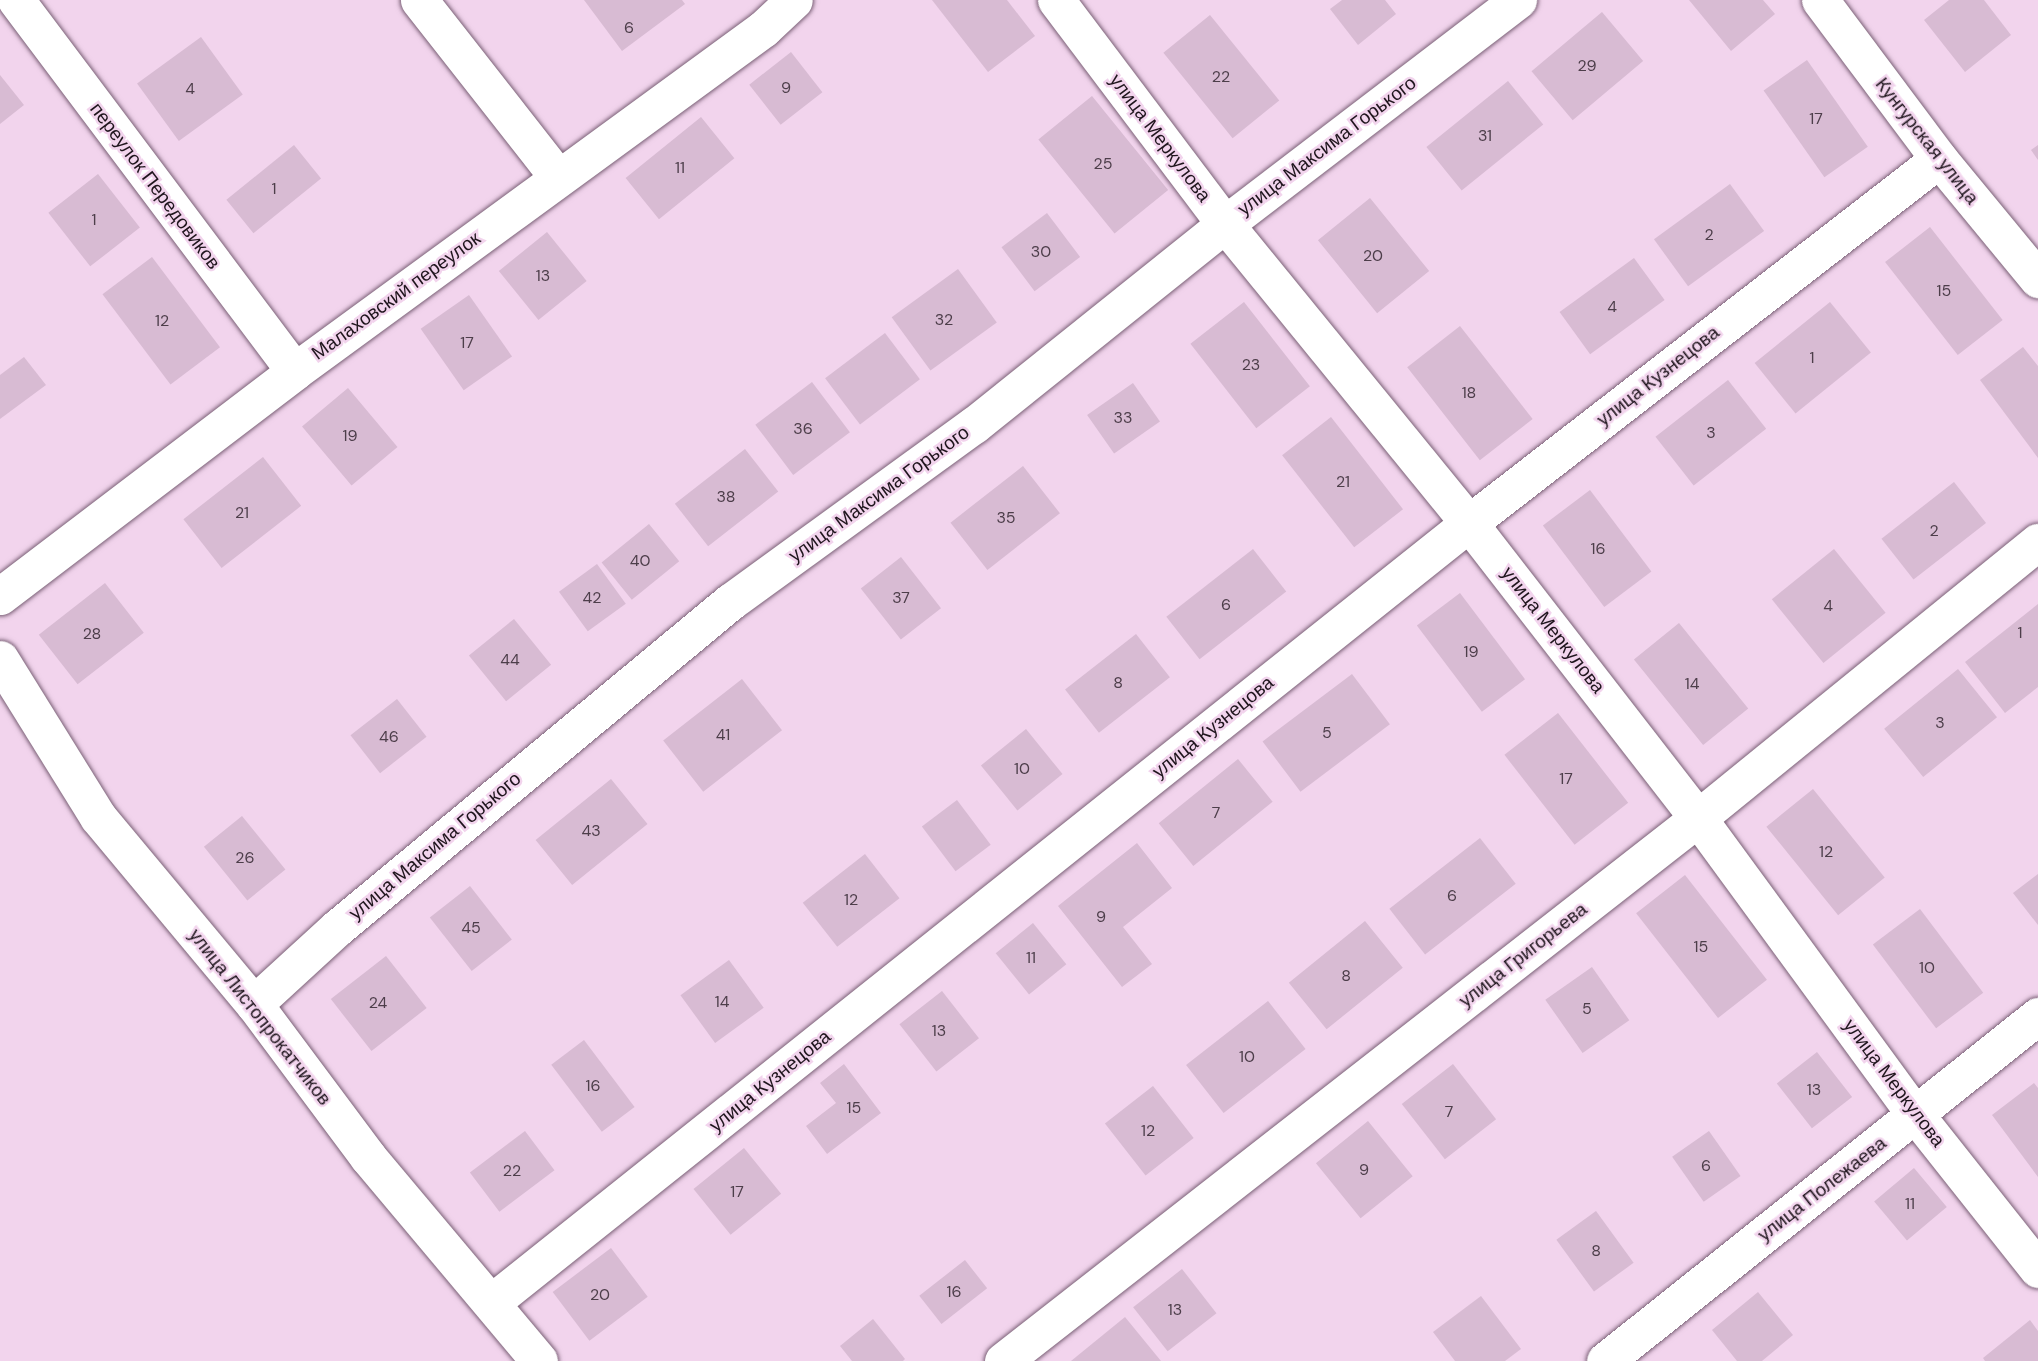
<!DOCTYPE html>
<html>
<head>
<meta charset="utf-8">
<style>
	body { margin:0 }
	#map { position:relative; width:2038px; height:1361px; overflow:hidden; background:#f2d4ed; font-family:"DM Sans",sans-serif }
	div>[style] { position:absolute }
	.building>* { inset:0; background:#d8bbd3; transform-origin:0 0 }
	.roads { filter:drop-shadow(0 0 2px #7a6076) drop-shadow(0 0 2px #7a6076) }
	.minor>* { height:37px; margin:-18.5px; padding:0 18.5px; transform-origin:18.5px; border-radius:18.5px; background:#fff }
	span { translate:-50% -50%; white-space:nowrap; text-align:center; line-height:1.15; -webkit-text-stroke:5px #f2d4ed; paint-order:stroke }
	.number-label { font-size:16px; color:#4d3e4a }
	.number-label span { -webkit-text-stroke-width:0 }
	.street-label { font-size:19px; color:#1f151d }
</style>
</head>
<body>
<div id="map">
	<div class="building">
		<i style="clip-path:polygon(584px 0,682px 0,685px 4px,622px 51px)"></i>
		<i style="clip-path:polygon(932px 0,1007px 0,1035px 36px,988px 72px)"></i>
		<i style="clip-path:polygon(1342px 0,1385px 0,1396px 14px,1358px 45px,1330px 9px)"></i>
		<i style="clip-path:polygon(1689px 0,1763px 0,1775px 14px,1731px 51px)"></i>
		<i style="clip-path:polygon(1949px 0,1984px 0,2011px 35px,1965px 72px,1924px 20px)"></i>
		<i style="left:1602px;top:12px;width:64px;height:92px;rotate:50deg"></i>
		<i style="left:1210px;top:15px;width:110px;height:60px;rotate:51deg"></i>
		<i style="left:201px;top:37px;width:71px;height:79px;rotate:54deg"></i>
		<i style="left:791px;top:52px;width:51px;height:53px;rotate:52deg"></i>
		<i style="left:1807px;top:60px;width:106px;height:53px;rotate:55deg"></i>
		<i style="clip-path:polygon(0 75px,24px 105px,0 124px)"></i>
		<i style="left:1508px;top:81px;width:56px;height:105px;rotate:51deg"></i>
		<i style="left:1092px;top:96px;width:121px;height:69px;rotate:51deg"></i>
		<i style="left:701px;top:117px;width:53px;height:97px;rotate:51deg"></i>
		<i style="left:294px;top:145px;width:43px;height:87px;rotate:51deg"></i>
		<i style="clip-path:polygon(2038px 145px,2038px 160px,2031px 150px)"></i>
		<i style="left:98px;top:174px;width:68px;height:63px;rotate:52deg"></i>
		<i style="left:1730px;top:184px;width:58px;height:94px;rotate:54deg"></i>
		<i style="left:1370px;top:198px;width:94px;height:67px;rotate:51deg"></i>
		<i style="left:1047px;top:213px;width:55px;height:57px;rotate:53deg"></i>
		<i style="left:1930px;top:227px;width:118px;height:57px;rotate:52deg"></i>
		<i style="left:547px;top:232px;width:63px;height:62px;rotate:51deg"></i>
		<i style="left:152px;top:257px;width:113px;height:62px;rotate:53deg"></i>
		<i style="left:1634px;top:258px;width:52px;height:92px;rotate:54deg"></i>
		<i style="left:958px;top:269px;width:66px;height:82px;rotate:54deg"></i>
		<i style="left:469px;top:295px;width:75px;height:59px;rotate:55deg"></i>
		<i style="left:1244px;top:302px;width:107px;height:68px;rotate:52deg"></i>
		<i style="left:1830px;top:302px;width:65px;height:97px;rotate:51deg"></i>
		<i style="left:1460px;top:326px;width:118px;height:67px;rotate:52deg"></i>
		<i style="left:885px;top:333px;width:58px;height:75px;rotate:53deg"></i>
		<i style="clip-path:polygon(2023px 347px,2038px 366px,2038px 458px,1980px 380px)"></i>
		<i style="clip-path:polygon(24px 357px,46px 385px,0 419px,0 375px)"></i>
		<i style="left:1728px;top:380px;width:62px;height:92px;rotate:52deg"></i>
		<i style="left:812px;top:382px;width:63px;height:71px;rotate:53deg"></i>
		<i style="left:1133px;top:383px;width:47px;height:56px;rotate:55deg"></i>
		<i style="left:348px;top:388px;width:77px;height:60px;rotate:50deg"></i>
		<i style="left:1331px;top:417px;width:117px;height:62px;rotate:52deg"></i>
		<i style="left:745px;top:449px;width:54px;height:89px;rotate:52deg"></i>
		<i style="left:263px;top:457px;width:62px;height:101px;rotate:52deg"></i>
		<i style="left:1023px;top:466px;width:60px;height:92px;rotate:52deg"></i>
		<i style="left:1954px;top:482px;width:52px;height:92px;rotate:52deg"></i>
		<i style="left:1590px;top:490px;width:102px;height:59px;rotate:53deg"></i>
		<i style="left:649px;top:524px;width:48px;height:61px;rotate:51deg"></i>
		<i style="left:1253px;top:549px;width:54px;height:110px;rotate:52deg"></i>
		<i style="left:1834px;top:549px;width:82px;height:80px;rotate:51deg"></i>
		<i style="left:901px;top:557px;width:65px;height:51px;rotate:52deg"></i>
		<i style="left:597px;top:564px;width:49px;height:47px;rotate:54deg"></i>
		<i style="left:105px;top:583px;width:63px;height:84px;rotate:52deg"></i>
		<i style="left:1460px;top:593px;width:108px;height:54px;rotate:53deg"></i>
		<i style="clip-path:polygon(2038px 604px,2038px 687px,2005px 713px,1965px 662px)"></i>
		<i style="left:514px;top:619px;width:59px;height:58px;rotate:51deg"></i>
		<i style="left:1679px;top:623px;width:110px;height:58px;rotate:51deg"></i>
		<i style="left:1136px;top:634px;width:55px;height:90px;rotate:52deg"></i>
		<i style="left:1958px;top:669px;width:62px;height:95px;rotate:51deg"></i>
		<i style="left:1352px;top:674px;width:63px;height:112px;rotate:53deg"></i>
		<i style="left:742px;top:679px;width:65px;height:100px;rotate:52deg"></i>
		<i style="left:397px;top:699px;width:48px;height:59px;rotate:52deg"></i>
		<i style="left:1558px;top:713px;width:114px;height:68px;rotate:52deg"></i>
		<i style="left:1026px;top:729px;width:58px;height:58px;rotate:51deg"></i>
		<i style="left:1238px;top:759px;width:55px;height:102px;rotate:51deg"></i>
		<i style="left:611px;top:779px;width:58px;height:97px;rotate:51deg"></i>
		<i style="left:1813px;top:789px;width:114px;height:60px;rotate:51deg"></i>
		<i style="left:957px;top:800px;width:56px;height:44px;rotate:53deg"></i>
		<i style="left:242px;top:816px;width:69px;height:49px;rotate:51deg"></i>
		<i style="left:1480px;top:838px;width:58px;height:115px;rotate:52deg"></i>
		<i style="clip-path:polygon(1137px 843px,1172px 888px,1123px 927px,1152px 964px,1122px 987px,1058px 906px)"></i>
		<i style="left:865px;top:854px;width:56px;height:79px;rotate:52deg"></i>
		<i style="clip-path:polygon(2038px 874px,2038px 925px,2013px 893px)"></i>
		<i style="left:1685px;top:875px;width:133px;height:62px;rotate:52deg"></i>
		<i style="left:470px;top:886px;width:68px;height:51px;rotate:52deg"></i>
		<i style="left:1920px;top:909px;width:105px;height:59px;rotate:53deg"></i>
		<i style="left:1365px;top:921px;width:60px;height:98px;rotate:51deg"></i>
		<i style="left:1033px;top:923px;width:53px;height:48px;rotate:51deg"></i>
		<i style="left:386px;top:956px;width:66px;height:70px;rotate:52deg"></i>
		<i style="left:729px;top:960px;width:59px;height:60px;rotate:54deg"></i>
		<i style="left:1592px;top:967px;width:65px;height:57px;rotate:55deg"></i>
		<i style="left:942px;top:991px;width:60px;height:54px;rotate:52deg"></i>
		<i style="left:1268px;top:1001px;width:61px;height:104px;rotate:52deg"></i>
		<i style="left:584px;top:1040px;width:84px;height:41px;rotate:53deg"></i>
		<i style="left:1817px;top:1052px;width:57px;height:51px;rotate:52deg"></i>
		<i style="clip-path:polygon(844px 1064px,881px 1113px,827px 1154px,806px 1126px,836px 1103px,820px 1083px)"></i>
		<i style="left:1453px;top:1064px;width:70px;height:65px;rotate:52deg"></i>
		<i style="clip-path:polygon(2034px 1083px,2038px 1088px,2038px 1177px,1992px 1115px)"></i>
		<i style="left:1153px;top:1086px;width:66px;height:61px;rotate:52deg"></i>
		<i style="left:1368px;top:1121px;width:71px;height:67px;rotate:51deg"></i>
		<i style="left:525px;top:1131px;width:49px;height:69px;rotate:53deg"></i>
		<i style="left:1709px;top:1131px;width:55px;height:45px;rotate:55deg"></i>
		<i style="left:744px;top:1148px;width:59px;height:65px;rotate:51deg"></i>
		<i style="left:1914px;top:1168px;width:51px;height:52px;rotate:50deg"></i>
		<i style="left:1596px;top:1211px;width:64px;height:49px;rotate:54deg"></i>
		<i style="left:611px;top:1248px;width:61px;height:73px;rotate:53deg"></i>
		<i style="left:965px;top:1260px;width:36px;height:58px;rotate:52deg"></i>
		<i style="left:1182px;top:1269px;width:56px;height:62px;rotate:52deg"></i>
		<i style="clip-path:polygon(1758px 1292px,1793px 1335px,1762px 1361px,1737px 1361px,1712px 1330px)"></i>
		<i style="clip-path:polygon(1481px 1296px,1521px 1349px,1505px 1361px,1455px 1361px,1433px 1332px)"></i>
		<i style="clip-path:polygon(1125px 1317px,1161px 1361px,1071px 1361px)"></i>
		<i style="clip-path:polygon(873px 1319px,905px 1359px,903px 1361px,852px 1361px,840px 1346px)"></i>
		<i style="clip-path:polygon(2030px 1320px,2038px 1331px,2038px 1361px,1985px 1361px,1983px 1358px)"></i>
	</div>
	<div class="roads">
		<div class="minor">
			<i style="left:16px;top:0;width:464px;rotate:53.1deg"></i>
			<i style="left:419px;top:0;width:225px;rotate:51.9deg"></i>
			<i style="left:1056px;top:0;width:281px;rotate:53deg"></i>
			<i style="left:1225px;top:224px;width:386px;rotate:50.8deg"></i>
			<i style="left:1469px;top:523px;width:373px;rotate:52.2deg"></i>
			<i style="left:1698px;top:818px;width:367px;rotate:53.8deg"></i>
			<i style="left:1915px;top:1114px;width:198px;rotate:51.6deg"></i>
			<i style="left:1820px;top:0;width:199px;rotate:53.2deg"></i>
			<i style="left:1939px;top:159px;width:156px;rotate:50.5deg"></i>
			<i style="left:0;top:596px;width:371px;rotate:-37.3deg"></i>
			<i style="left:295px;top:371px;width:580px;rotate:-36.16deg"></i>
			<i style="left:763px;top:29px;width:42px;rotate:-43.1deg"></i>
			<i style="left:0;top:659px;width:186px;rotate:58.2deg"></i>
			<i style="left:98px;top:817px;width:244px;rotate:50.2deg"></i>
			<i style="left:254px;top:1004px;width:191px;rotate:53.3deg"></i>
			<i style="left:368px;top:1157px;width:266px;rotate:50deg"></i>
			<i style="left:254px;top:1004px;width:113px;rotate:-42.5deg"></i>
			<i style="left:337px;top:928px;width:511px;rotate:-39.68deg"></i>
			<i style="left:730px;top:602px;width:301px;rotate:-36deg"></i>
			<i style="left:974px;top:425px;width:322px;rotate:-38.7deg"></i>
			<i style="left:1225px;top:224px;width:369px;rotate:-37.4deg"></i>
			<i style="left:492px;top:1302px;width:1250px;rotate:-38.57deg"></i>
			<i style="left:1469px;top:523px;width:594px;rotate:-37.76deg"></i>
			<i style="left:1003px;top:1361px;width:882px;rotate:-38deg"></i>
			<i style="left:1698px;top:818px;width:438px;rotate:-39.1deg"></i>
			<i style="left:1605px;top:1361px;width:554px;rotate:-38.55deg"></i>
		</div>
	</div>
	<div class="number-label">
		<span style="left:629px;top:28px">6</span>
		<span style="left:1587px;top:66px">29</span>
		<span style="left:1221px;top:77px">22</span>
		<span style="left:786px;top:88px">9</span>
		<span style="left:190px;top:89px">4</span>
		<span style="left:1816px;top:119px">17</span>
		<span style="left:1485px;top:136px">31</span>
		<span style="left:1103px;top:164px">25</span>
		<span style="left:680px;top:168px">11</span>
		<span style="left:274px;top:189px">1</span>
		<span style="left:94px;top:220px">1</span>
		<span style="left:1709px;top:235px">2</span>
		<span style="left:1041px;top:252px">30</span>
		<span style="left:1373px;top:256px">20</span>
		<span style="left:543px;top:276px">13</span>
		<span style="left:1944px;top:291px">15</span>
		<span style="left:1612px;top:307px">4</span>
		<span style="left:944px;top:320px">32</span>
		<span style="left:162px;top:321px">12</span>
		<span style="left:467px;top:343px">17</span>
		<span style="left:1812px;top:358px">1</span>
		<span style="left:1251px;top:365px">23</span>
		<span style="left:1469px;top:393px">18</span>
		<span style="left:1123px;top:418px">33</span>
		<span style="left:803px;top:429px">36</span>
		<span style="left:1711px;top:433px">3</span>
		<span style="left:350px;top:436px">19</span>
		<span style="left:1343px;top:482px">21</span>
		<span style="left:726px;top:497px">38</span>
		<span style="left:242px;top:513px">21</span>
		<span style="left:1006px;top:518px">35</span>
		<span style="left:1934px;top:531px">2</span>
		<span style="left:1598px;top:549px">16</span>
		<span style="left:640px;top:561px">40</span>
		<span style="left:592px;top:598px">42</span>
		<span style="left:901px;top:598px">37</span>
		<span style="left:1226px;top:605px">6</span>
		<span style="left:1828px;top:606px">4</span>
		<span style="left:2020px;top:633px">1</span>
		<span style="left:92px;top:634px">28</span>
		<span style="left:1471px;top:652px">19</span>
		<span style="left:510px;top:660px">44</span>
		<span style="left:1118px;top:683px">8</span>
		<span style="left:1692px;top:684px">14</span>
		<span style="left:1940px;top:723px">3</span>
		<span style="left:1327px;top:733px">5</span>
		<span style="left:723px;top:735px">41</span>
		<span style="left:389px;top:737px">46</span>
		<span style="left:1022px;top:769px">10</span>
		<span style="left:1566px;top:779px">17</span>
		<span style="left:1216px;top:813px">7</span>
		<span style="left:591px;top:831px">43</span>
		<span style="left:1826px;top:852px">12</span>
		<span style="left:245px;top:858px">26</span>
		<span style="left:1452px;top:896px">6</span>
		<span style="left:851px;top:900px">12</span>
		<span style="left:1101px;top:917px">9</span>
		<span style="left:471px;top:928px">45</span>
		<span style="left:1701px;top:947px">15</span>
		<span style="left:1031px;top:958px">11</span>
		<span style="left:1927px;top:968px">10</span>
		<span style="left:1346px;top:976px">8</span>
		<span style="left:722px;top:1002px">14</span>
		<span style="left:378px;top:1003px">24</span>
		<span style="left:1587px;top:1009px">5</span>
		<span style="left:939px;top:1031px">13</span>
		<span style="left:1247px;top:1057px">10</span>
		<span style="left:593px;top:1086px">16</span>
		<span style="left:1814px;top:1090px">13</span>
		<span style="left:854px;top:1108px">15</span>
		<span style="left:1449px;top:1112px">7</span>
		<span style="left:1148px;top:1131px">12</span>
		<span style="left:1706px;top:1166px">6</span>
		<span style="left:1364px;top:1170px">9</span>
		<span style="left:512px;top:1171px">22</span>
		<span style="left:737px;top:1192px">17</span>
		<span style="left:1910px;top:1204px">11</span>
		<span style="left:1596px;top:1251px">8</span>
		<span style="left:954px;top:1292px">16</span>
		<span style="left:600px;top:1295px">20</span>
		<span style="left:1175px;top:1310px">13</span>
	</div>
	<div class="street-label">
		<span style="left:1160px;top:138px;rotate:53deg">улица Меркулова</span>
		<span style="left:1927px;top:141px;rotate:52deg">Кунгурская улица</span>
		<span style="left:1327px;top:146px;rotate:-37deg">улица Максима Горького</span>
		<span style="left:155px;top:186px;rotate:53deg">переулок Передовиков</span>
		<span style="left:396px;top:296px;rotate:-36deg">Малаховский переулок</span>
		<span style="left:1658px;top:376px;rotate:-38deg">улица Кузнецова</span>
		<span style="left:879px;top:494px;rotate:-36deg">улица Максима Горького</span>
		<span style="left:1553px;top:630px;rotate:52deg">улица Меркулова</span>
		<span style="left:1213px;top:727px;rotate:-39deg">улица Кузнецова</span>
		<span style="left:435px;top:846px;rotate:-40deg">улица Максима Горького</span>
		<span style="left:1523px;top:955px;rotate:-38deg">улица Григорьева</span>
		<span style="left:260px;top:1017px;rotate:52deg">улица Листопрокатчиков</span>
		<span style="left:770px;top:1081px;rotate:-39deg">улица Кузнецова</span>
		<span style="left:1894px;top:1083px;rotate:53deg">улица Меркулова</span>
		<span style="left:1822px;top:1189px;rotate:-38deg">улица Полежаева</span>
	</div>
</div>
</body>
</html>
